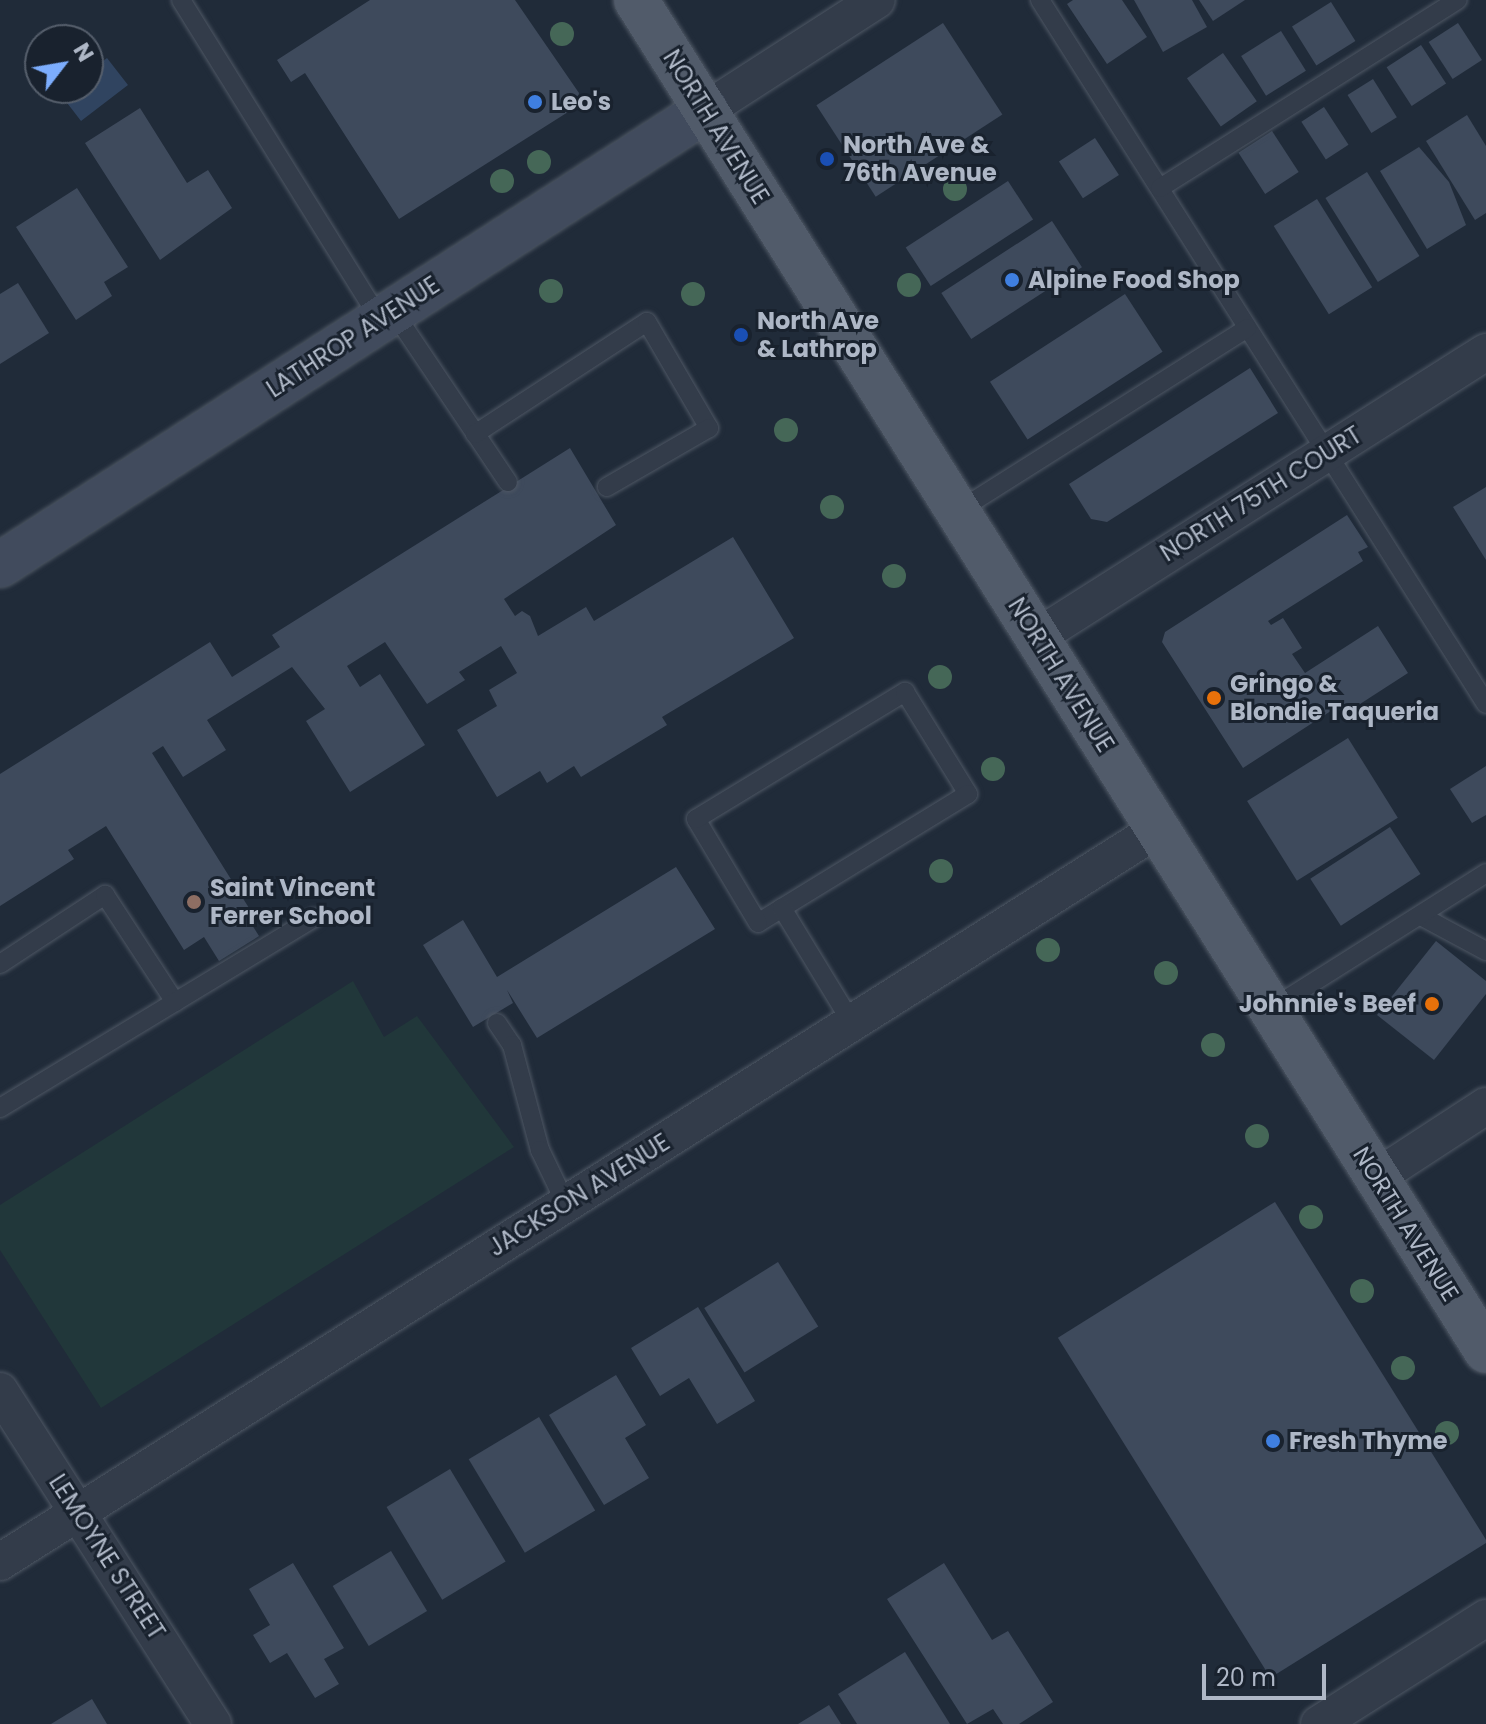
<!DOCTYPE html>
<html>
<head>
<meta charset="utf-8">
<style>
	body { margin:0 }
	#map { position:relative; width:1486px; height:1724px; overflow:hidden; background:#202b39; font-family:Poppins,sans-serif }
	div>[style] { position:absolute }
	.green>* { inset:0; background:#21373a }
	.water>* { inset:0; background:#304460 }
	.building>* { inset:0; background:#3e4a5c; transform-origin:0 0 }
	.roads { filter:drop-shadow(0 0 2px #4e5764) drop-shadow(0 0 2px #4e5764) }
	.lane>* { height:18px; margin:-9px; padding:0 9px; transform-origin:9px; border-radius:9px; background:#333c4a }
	.street>* { height:36px; margin:-18px; padding:0 18px; transform-origin:18px; border-radius:18px; background:#333c4a }
	.secondary>* { height:44px; margin:-22px; padding:0 22px; transform-origin:22px; border-radius:22px; background:#414b5d }
	.primary>* { height:44px; margin:-22px; padding:0 22px; transform-origin:22px; border-radius:22px; background:#515b6a }
	.trees>* { width:24px; height:24px; margin:-12px; border-radius:50%; background:#456757 }
	.dots>* { width:22px; height:22px; translate:-50% -50%; box-sizing:border-box; border:4px solid #19222e; border-radius:50% }
	span { translate:-50% -50%; white-space:nowrap; text-align:center; line-height:1.15; -webkit-text-stroke:6px #19222e; paint-order:stroke }
	.poi-label { font-size:24px; color:#aeb7c6; font-weight:700 }
	.left { translate:0 -50%; text-align:left }
	.right { translate:-100% -50%; text-align:right }
	.street-label { font-size:24px; color:#aeb7c6 }
	.north { position:absolute; left:24px; top:24px; width:80px; height:80px; box-sizing:border-box; background:#19222e; border:2px solid #555e6b; border-radius:50%; rotate:59deg; font-size:22px; font-weight:700; line-height:32px; text-align:center; color:#aeb7c6 }
	.north::after { content:''; display:block; margin:auto; width:28px; height:36px; background:#7cadfd; clip-path:polygon(50% 0,100% 100%,50% 72%,0 100%) }
	.scale { position:absolute; left:1202px; top:1664px; width:124px; height:36px; box-sizing:border-box; border:4px solid #aeb7c6; border-top:0; padding-left:10px; font-size:24px; line-height:28px; white-space:nowrap; color:#aeb7c6; -webkit-text-stroke:6px #19222e; paint-order:stroke }
</style>
</head>
<body>
<div id="map">
	<div class="green">
		<i style="clip-path:polygon(353px 981px,384px 1037px,417px 1016px,514px 1147px,101px 1408px,0 1250px,0 1205px)"></i>
	</div>
	<div class="water">
		<i style="clip-path:polygon(107px 58px,128px 85px,81px 121px,61px 95px,69px 88px,88px 88px,88px 73px)"></i>
	</div>
	<div class="building">
		<i style="clip-path:polygon(370px 0,515px 0,579px 93px,576px 107px,399px 219px,305px 73px,291px 82px,277px 60px)"></i>
		<i style="clip-path:polygon(1073px 0,1122px 0,1147px 37px,1107px 64px,1067px 4px)"></i>
		<i style="clip-path:polygon(1134px 0,1192px 0,1207px 27px,1163px 52px)"></i>
		<i style="clip-path:polygon(1199px 0,1245px 0,1213px 21px)"></i>
		<i style="left:1331px;top:2px;width:46px;height:46px;rotate:58deg"></i>
		<i style="left:943px;top:23px;width:109px;height:151px;rotate:57deg"></i>
		<i style="left:1458px;top:23px;width:44px;height:35px;rotate:57deg"></i>
		<i style="left:1281px;top:31px;width:47px;height:47px;rotate:58deg"></i>
		<i style="left:1421px;top:45px;width:46px;height:41px;rotate:57deg"></i>
		<i style="left:1223px;top:53px;width:59px;height:44px;rotate:55deg"></i>
		<i style="left:1373px;top:79px;width:45px;height:30px;rotate:58deg"></i>
		<i style="left:1324px;top:107px;width:45px;height:27px;rotate:57deg"></i>
		<i style="clip-path:polygon(140px 108px,187px 183px,208px 170px,232px 208px,160px 260px,85px 143px)"></i>
		<i style="clip-path:polygon(1467px 115px,1486px 146px,1486px 213px,1475px 220px,1426px 141px)"></i>
		<i style="left:1272px;top:131px;width:49px;height:40px;rotate:57deg"></i>
		<i style="left:1095px;top:138px;width:44px;height:43px;rotate:57deg"></i>
		<i style="clip-path:polygon(1419px 147px,1449px 182px,1466px 225px,1427px 249px,1380px 171px)"></i>
		<i style="left:1367px;top:172px;width:99px;height:49px;rotate:58deg"></i>
		<i style="left:1008px;top:181px;width:46px;height:122px;rotate:57deg"></i>
		<i style="clip-path:polygon(77px 188px,128px 267px,104px 282px,112px 296px,76px 320px,16px 227px)"></i>
		<i style="left:1317px;top:199px;width:104px;height:51px;rotate:58deg"></i>
		<i style="left:1052px;top:221px;width:55px;height:132px;rotate:57deg"></i>
		<i style="clip-path:polygon(18px 283px,49px 333px,0 364px,0 294px)"></i>
		<i style="left:1125px;top:294px;width:69px;height:161px;rotate:57deg"></i>
		<i style="clip-path:polygon(1250px 368px,1278px 413px,1107px 522px,1091px 519px,1069px 484px)"></i>
		<i style="clip-path:polygon(570px 448px,616px 525px,504px 599px,515px 616px,522px 611px,530px 616px,538px 636px,586px 607px,594px 621px,733px 537px,794px 638px,662px 717px,667px 725px,581px 777px,574px 766px,547px 783px,540px 771px,497px 797px,457px 730px,497px 706px,489px 690px,517px 673px,501px 646px,459px 672px,465px 680px,427px 704px,385px 642px,347px 666px,360px 687px,380px 674px,425px 745px,350px 792px,306px 721px,325px 709px,292px 667px,207px 720px,226px 750px,183px 777px,163px 746px,152px 753px,249px 908px,244px 912px,259px 936px,219px 961px,204px 937px,184px 950px,106px 826px,68px 850px,74px 859px,0 906px,0 774px,210px 642px,232px 677px,280px 647px,272px 635px)"></i>
		<i style="clip-path:polygon(1486px 487px,1486px 560px,1453px 507px)"></i>
		<i style="clip-path:polygon(1347px 515px,1368px 547px,1358px 552px,1363px 561px,1268px 621px,1271px 625px,1283px 618px,1302px 648px,1292px 654px,1305px 673px,1378px 626px,1408px 673px,1343px 715px,1337px 707px,1243px 768px,1162px 642px,1165px 632px)"></i>
		<i style="left:1348px;top:738px;width:94px;height:119px;rotate:58deg"></i>
		<i style="clip-path:polygon(1486px 766px,1486px 815px,1472px 823px,1450px 789px)"></i>
		<i style="left:1390px;top:827px;width:56px;height:95px;rotate:57deg"></i>
		<i style="clip-path:polygon(676px 867px,715px 929px,537px 1038px,507px 990px,513px 1003px,473px 1027px,423px 945px,463px 920px,497px 977px)"></i>
		<i style="clip-path:polygon(1436px 941px,1486px 981px,1486px 994px,1434px 1060px,1377px 1015px)"></i>
		<i style="left:1275px;top:1202px;width:401px;height:256px;rotate:58deg"></i>
		<i style="left:778px;top:1262px;width:76px;height:87px;rotate:58deg"></i>
		<i style="clip-path:polygon(698px 1307px,755px 1401px,717px 1424px,689px 1378px,660px 1396px,631px 1348px)"></i>
		<i style="clip-path:polygon(616px 1375px,646px 1425px,625px 1438px,649px 1478px,604px 1505px,549px 1415px)"></i>
		<i style="left:539px;top:1417px;width:109px;height:82px;rotate:59deg"></i>
		<i style="left:450px;top:1469px;width:108px;height:74px;rotate:59deg"></i>
		<i style="left:391px;top:1551px;width:70px;height:68px;rotate:59deg"></i>
		<i style="clip-path:polygon(293px 1563px,344px 1648px,324px 1659px,339px 1684px,315px 1698px,287px 1653px,270px 1663px,253px 1635px,270px 1625px,249px 1589px)"></i>
		<i style="clip-path:polygon(944px 1563px,992px 1640px,1008px 1631px,1053px 1702px,1019px 1724px,1003px 1724px,993px 1709px,967px 1724px,887px 1599px)"></i>
		<i style="clip-path:polygon(905px 1652px,950px 1724px,857px 1724px,838px 1694px)"></i>
		<i style="clip-path:polygon(92px 1699px,107px 1724px,51px 1724px)"></i>
		<i style="clip-path:polygon(829px 1705px,841px 1724px,798px 1724px)"></i>
	</div>
	<div class="roads">
		<div class="lane">
			<i style="left:181px;top:0;width:377px;rotate:58.1deg"></i>
			<i style="left:1040px;top:0;width:833px;rotate:57.64deg"></i>
			<i style="left:1160px;top:188px;width:352px;rotate:-32.3deg"></i>
			<i style="left:393px;top:311px;width:206px;rotate:56.1deg"></i>
			<i style="left:475px;top:434px;width:205px;rotate:-33.1deg"></i>
			<i style="left:647px;top:322px;width:123px;rotate:59.7deg"></i>
			<i style="left:709px;top:428px;width:118px;rotate:150deg"></i>
			<i style="left:958px;top:511px;width:342px;rotate:-32.3deg"></i>
			<i style="left:782px;top:908px;width:28px;rotate:148deg"></i>
			<i style="left:758px;top:923px;width:121px;rotate:-120.8deg"></i>
			<i style="left:696px;top:819px;width:245px;rotate:-31.3deg"></i>
			<i style="left:905px;top:692px;width:120px;rotate:58.3deg"></i>
			<i style="left:968px;top:794px;width:218px;rotate:148.5deg"></i>
			<i style="left:782px;top:908px;width:135px;rotate:58.7deg"></i>
			<i style="left:1421px;top:916px;width:74px;rotate:28.3deg"></i>
			<i style="left:0;top:964px;width:126px;rotate:-33.3deg"></i>
			<i style="left:105px;top:895px;width:128px;rotate:56.8deg"></i>
			<i style="left:1271px;top:1009px;width:254px;rotate:-32.3deg"></i>
			<i style="left:497px;top:1023px;width:27px;rotate:56deg"></i>
			<i style="left:512px;top:1045px;width:109px;rotate:75.1deg"></i>
			<i style="left:540px;top:1150px;width:60px;rotate:64.3deg"></i>
			<i style="left:0;top:1108px;width:367px;rotate:-31.2deg"></i>
		</div>
		<div class="street">
			<i style="left:706px;top:110px;width:203px;rotate:-32.8deg"></i>
			<i style="left:1037px;top:637px;width:532px;rotate:-32.41deg"></i>
			<i style="left:1377px;top:1177px;width:130px;rotate:-33.1deg"></i>
			<i style="left:0;top:1391px;width:395px;rotate:57.4deg"></i>
			<i style="left:0;top:1562px;width:1370px;rotate:-32.33deg"></i>
			<i style="left:1319px;top:1724px;width:198px;rotate:-32.4deg"></i>
		</div>
		<div class="secondary">
			<i style="left:0;top:565px;width:840px;rotate:-32.8deg"></i>
		</div>
		<div class="primary">
			<i style="left:636px;top:0;width:1596px;rotate:57.82deg"></i>
		</div>
	</div>
	<div class="trees">
		<i style="left:562px;top:34px"></i>
		<i style="left:539px;top:162px"></i>
		<i style="left:502px;top:181px"></i>
		<i style="left:955px;top:189px"></i>
		<i style="left:909px;top:285px"></i>
		<i style="left:551px;top:291px"></i>
		<i style="left:693px;top:294px"></i>
		<i style="left:786px;top:430px"></i>
		<i style="left:832px;top:507px"></i>
		<i style="left:894px;top:576px"></i>
		<i style="left:940px;top:677px"></i>
		<i style="left:993px;top:769px"></i>
		<i style="left:941px;top:871px"></i>
		<i style="left:1048px;top:950px"></i>
		<i style="left:1166px;top:973px"></i>
		<i style="left:1213px;top:1045px"></i>
		<i style="left:1257px;top:1136px"></i>
		<i style="left:1311px;top:1217px"></i>
		<i style="left:1362px;top:1291px"></i>
		<i style="left:1403px;top:1368px"></i>
		<i style="left:1447px;top:1433px"></i>
	</div>
	<div class="dots">
		<i style="left:535px;top:102px;background:#3f7fe0"></i>
		<i style="left:827px;top:159px;background:#1a4fb4"></i>
		<i style="left:1012px;top:280px;background:#3f7fe0"></i>
		<i style="left:741px;top:335px;background:#1a4fb4"></i>
		<i style="left:1214px;top:698px;background:#e8710a"></i>
		<i style="left:194px;top:902px;background:#8d6e63"></i>
		<i style="left:1432px;top:1004px;background:#e8710a"></i>
		<i style="left:1273px;top:1441px;background:#3f7fe0"></i>
	</div>
	<div class="poi-label">
		<span class="left" style="left:551px;top:102px">Leo's</span>
		<span class="left" style="left:843px;top:159px">North Ave &amp;<br>76th Avenue</span>
		<span class="left" style="left:1028px;top:280px">Alpine Food Shop</span>
		<span class="left" style="left:757px;top:335px">North Ave<br>&amp; Lathrop</span>
		<span class="left" style="left:1230px;top:698px">Gringo &amp;<br>Blondie Taqueria</span>
		<span class="left" style="left:210px;top:902px">Saint Vincent<br>Ferrer School</span>
		<span class="right" style="left:1416px;top:1004px">Johnnie's Beef</span>
		<span class="left" style="left:1289px;top:1441px">Fresh Thyme</span>
	</div>
	<div class="street-label">
		<span style="left:716px;top:127px;rotate:58deg">NORTH AVENUE</span>
		<span style="left:353px;top:337px;rotate:-33deg">LATHROP AVENUE</span>
		<span style="left:1261px;top:494px;rotate:-32deg">NORTH 75TH COURT</span>
		<span style="left:1061px;top:675px;rotate:58deg">NORTH AVENUE</span>
		<span style="left:579px;top:1195px;rotate:-32deg">JACKSON AVENUE</span>
		<span style="left:1406px;top:1224px;rotate:58deg">NORTH AVENUE</span>
		<span style="left:107px;top:1557px;rotate:57deg">LEMOYNE STREET</span>
	</div>
	<div class="north">N</div>
	<div class="scale">20 m</div>
</div>
</body>
</html>
